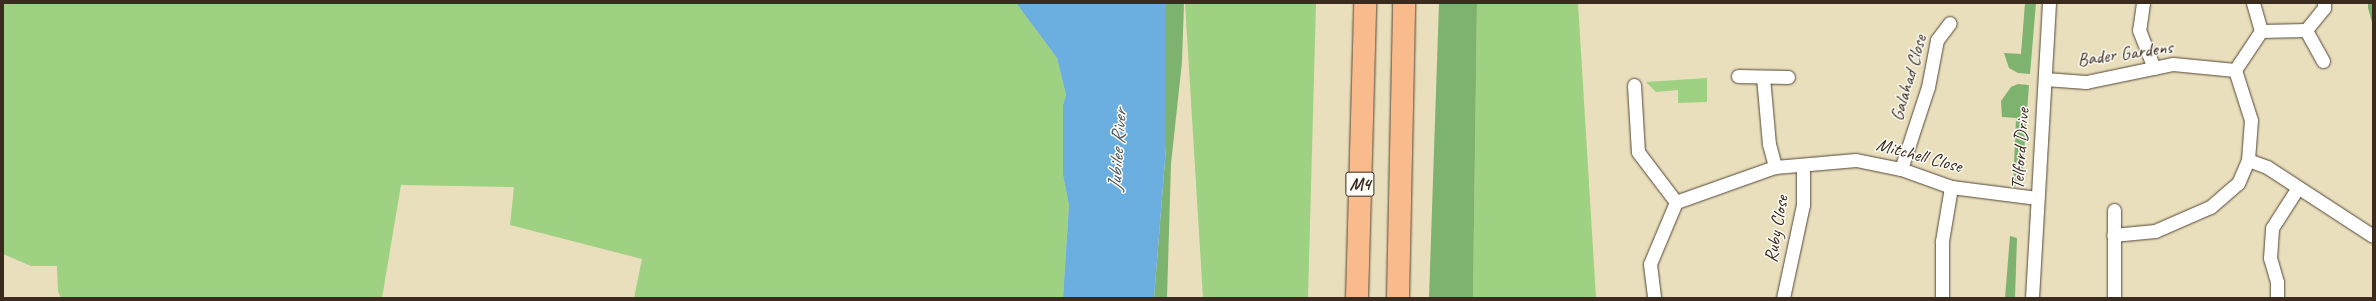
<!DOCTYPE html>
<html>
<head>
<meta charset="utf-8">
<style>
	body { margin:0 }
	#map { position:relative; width:2376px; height:301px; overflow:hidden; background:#e9dfbc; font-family:Caveat,sans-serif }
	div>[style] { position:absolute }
	.green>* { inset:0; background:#9ed181 }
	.forest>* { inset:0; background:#7eb36f }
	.water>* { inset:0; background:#6aafe0 }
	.roads { filter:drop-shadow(0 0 1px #554536) drop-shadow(0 0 1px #554536) }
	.minor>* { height:13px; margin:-6.5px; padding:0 6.5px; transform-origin:6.5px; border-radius:6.5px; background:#fff }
	.motorway>* { height:22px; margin:-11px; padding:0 11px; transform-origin:11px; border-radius:11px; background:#fabb8c }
	span { translate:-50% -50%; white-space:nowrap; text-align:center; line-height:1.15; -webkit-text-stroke:3px #fdfcf7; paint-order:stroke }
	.shield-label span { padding:1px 3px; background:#fdfcf7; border:1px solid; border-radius:3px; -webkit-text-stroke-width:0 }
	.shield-label { font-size:18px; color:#3b2a1e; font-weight:700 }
	.street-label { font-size:19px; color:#3b2a1e }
	.water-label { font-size:20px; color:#4b5962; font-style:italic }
	.frame { position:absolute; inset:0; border:4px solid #3b2a1e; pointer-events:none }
</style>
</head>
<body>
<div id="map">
	<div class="green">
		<i style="clip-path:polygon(3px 3px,1016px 3px,1057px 58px,1066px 95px,1063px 105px,1063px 175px,1069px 205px,1063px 298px,634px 298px,642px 259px,510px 225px,514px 187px,401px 185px,382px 298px,61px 298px,58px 291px,57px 266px,31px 266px,3px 254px)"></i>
		<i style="clip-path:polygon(1185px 3px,1316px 3px,1308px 298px,1203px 298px)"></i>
		<i style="clip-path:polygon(1477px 3px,1578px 3px,1596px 298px,1473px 298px)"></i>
		<i style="clip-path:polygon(1707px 78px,1707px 102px,1678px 103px,1678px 90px,1656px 92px,1646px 82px)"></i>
	</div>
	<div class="forest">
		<i style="clip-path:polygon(1166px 3px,1184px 3px,1182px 62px,1171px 164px,1167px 298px,1154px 298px,1166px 148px)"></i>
		<i style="clip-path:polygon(1439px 3px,1477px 3px,1473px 298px,1429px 298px)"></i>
		<i style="clip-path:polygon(2025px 3px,2036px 3px,2030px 74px,2018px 73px,2009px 68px,2004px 53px,2021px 54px)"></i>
		<i style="clip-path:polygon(2368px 3px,2373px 3px,2373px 26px,2368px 8px)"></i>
		<i style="clip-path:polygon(2018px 84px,2029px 85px,2022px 180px,2013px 188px,2016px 118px,2002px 117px,2001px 101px,2011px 87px)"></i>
		<i style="clip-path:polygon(2010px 236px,2017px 238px,2015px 298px,2005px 298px)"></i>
	</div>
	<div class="water">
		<i style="clip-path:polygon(1016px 3px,1166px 3px,1166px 148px,1154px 298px,1063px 298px,1069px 205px,1063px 175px,1063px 105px,1066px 95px,1057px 58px)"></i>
	</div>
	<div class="roads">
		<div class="minor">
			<i style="left:2143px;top:3px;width:27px;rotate:98deg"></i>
			<i style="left:2139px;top:30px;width:41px;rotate:68.5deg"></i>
			<i style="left:2253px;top:3px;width:29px;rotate:74deg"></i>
			<i style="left:2323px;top:61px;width:35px;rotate:-119deg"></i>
			<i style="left:2306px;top:30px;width:28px;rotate:-51deg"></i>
			<i style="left:2324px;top:8px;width:5px;rotate:-90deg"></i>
			<i style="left:2235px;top:70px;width:47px;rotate:-56.3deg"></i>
			<i style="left:2261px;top:31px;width:45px;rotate:-1.3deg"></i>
			<i style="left:1738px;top:76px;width:50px;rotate:1.1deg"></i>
			<i style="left:1763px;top:77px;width:67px;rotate:84.9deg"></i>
			<i style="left:1769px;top:144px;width:24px;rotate:75deg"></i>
			<i style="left:2045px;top:79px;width:41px;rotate:4.2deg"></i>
			<i style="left:2086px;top:82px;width:89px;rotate:-11.7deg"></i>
			<i style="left:2173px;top:64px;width:62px;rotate:5.5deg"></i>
			<i style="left:2235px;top:70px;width:52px;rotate:72.3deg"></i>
			<i style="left:2251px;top:120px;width:40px;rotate:94.3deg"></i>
			<i style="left:2248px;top:160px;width:25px;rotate:113deg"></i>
			<i style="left:2238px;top:183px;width:37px;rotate:139deg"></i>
			<i style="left:2210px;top:207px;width:60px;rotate:156.4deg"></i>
			<i style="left:2155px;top:231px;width:42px;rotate:174.6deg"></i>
			<i style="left:1634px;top:85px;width:67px;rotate:86.6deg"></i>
			<i style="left:1638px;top:152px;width:63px;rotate:52.8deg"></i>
			<i style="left:1676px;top:202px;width:67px;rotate:112.8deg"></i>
			<i style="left:1650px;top:264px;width:34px;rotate:83deg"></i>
			<i style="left:2248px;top:160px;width:20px;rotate:20deg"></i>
			<i style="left:2267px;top:167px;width:126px;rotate:33.1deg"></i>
			<i style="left:1901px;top:169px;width:86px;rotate:-71.8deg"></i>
			<i style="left:1928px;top:87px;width:48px;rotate:-79.2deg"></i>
			<i style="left:1937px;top:40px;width:21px;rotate:-53deg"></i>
			<i style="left:1676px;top:202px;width:105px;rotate:-19.5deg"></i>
			<i style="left:1775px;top:167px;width:81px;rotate:-4.9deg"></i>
			<i style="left:1856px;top:160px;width:46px;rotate:11.3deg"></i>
			<i style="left:1901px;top:169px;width:53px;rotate:19.8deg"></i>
			<i style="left:1951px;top:187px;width:87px;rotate:7.3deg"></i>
			<i style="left:2114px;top:210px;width:88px;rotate:90deg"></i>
			<i style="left:1783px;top:298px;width:95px;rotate:-77.9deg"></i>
			<i style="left:1803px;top:205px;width:39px;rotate:-90deg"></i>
			<i style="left:1942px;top:298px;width:57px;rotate:-90deg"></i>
			<i style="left:1942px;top:241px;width:55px;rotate:-80.5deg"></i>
			<i style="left:2032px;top:298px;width:295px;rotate:-86.7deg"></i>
			<i style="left:2277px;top:298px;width:16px;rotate:-90deg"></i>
			<i style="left:2277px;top:282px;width:25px;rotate:-106deg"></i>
			<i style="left:2270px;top:258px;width:30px;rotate:-86deg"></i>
			<i style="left:2272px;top:228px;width:46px;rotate:-57.3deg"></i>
		</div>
		<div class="motorway">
			<i style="left:1357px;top:298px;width:295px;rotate:-88.4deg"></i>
			<i style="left:1398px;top:298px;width:295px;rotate:-88.8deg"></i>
		</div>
	</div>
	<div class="shield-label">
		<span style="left:1360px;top:184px">M4</span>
	</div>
	<div class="street-label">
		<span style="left:2125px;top:54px;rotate:-8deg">Bader Gardens</span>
		<span style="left:1909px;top:78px;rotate:-74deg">Galahad Close</span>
		<span style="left:2021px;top:149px;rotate:-86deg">Telford Drive</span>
		<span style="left:1919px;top:156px;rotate:15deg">Mitchell Close</span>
		<span style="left:1777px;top:229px;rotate:-80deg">Ruby Close</span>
	</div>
	<div class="water-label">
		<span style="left:1117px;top:150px;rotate:-86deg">Jubilee River</span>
	</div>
	<div class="frame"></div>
</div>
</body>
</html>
